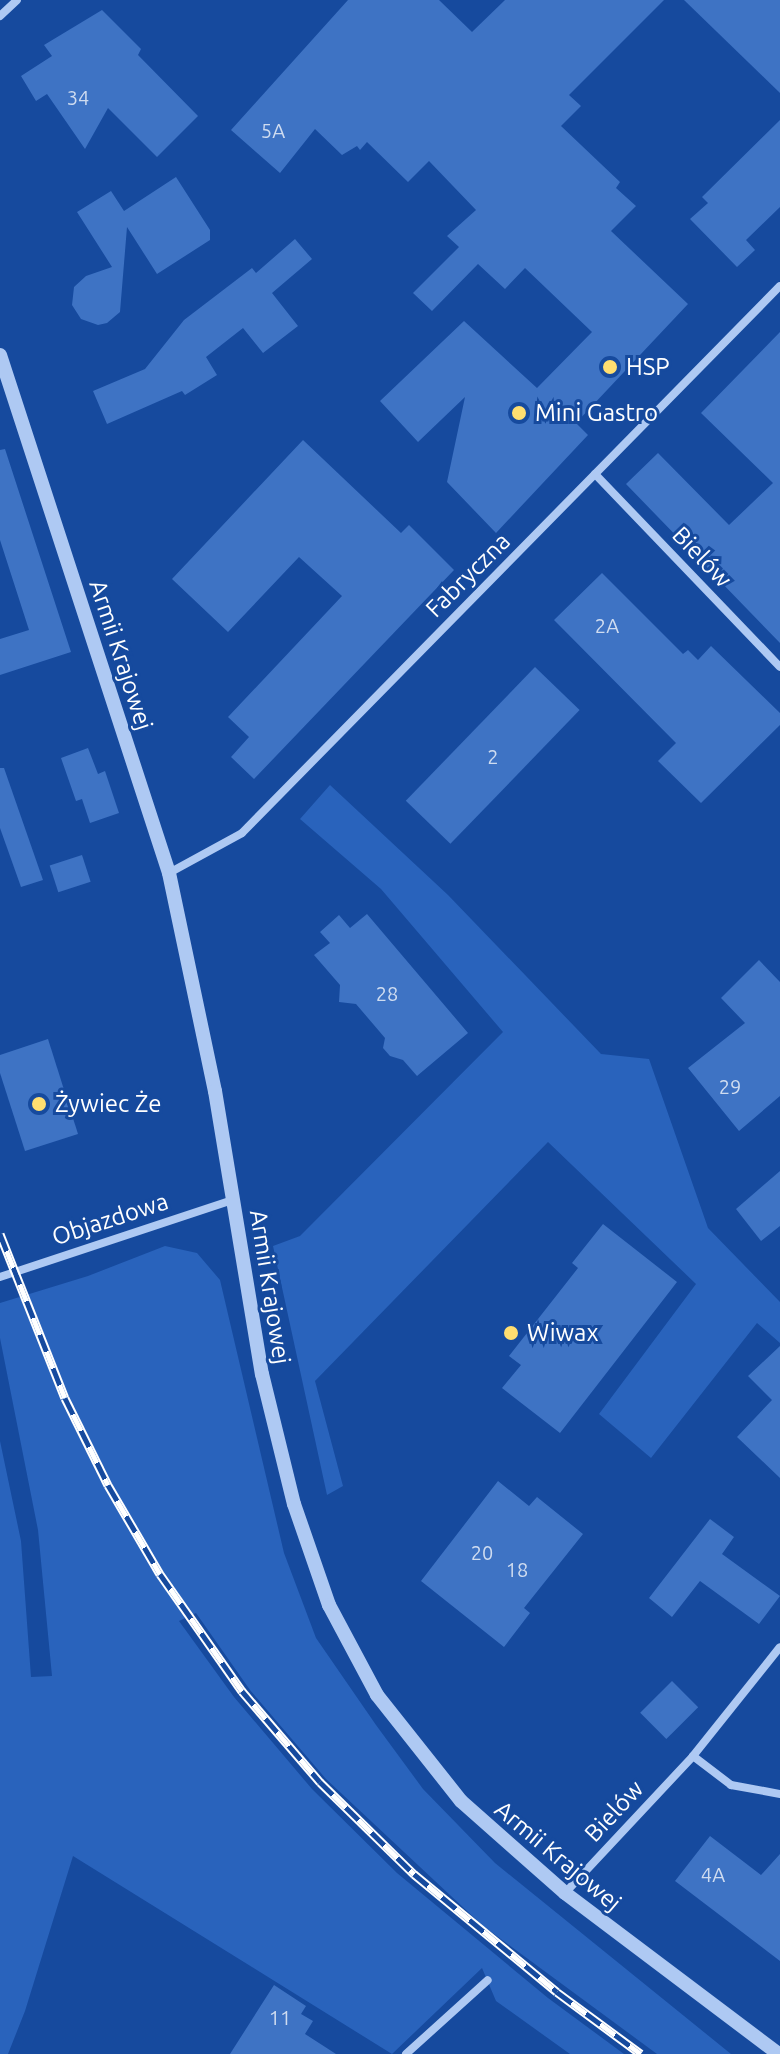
<!DOCTYPE html>
<html>
<head>
<meta charset="utf-8">
<style>
	body { margin:0 }
	#map { position:relative; width:780px; height:2054px; overflow:hidden; background:#164a9e; font-family:Ubuntu,sans-serif }
	div>[style] { position:absolute }
	.green>* { inset:0; background:#2963bc }
	.building>* { inset:0; background:#3e73c4; transform-origin:0 0 }
	.minor>* { height:8px; margin:-4px; padding:0 4px; transform-origin:4px; border-radius:4px; background:#aec9f3 }
	.tertiary>* { height:14px; margin:-7px; padding:0 7px; transform-origin:7px; border-radius:7px; background:#aec9f3 }
	.rail>* { height:9px; margin-top:-4.5px; transform-origin:0; background:repeating-linear-gradient(90deg,#164a9e 0 18px,#fff 0 36px); box-sizing:border-box; border-block:2px solid #fff }
	.dots>* { width:22px; height:22px; translate:-50% -50%; box-sizing:border-box; border:4px solid #164a9e; border-radius:50% }
	span { translate:-50% -50%; white-space:nowrap; text-align:center; line-height:1.15; -webkit-text-stroke:6px #164a9e; paint-order:stroke }
	.number-label { font-size:20px; color:#cfdcf0 }
	.number-label span { -webkit-text-stroke-width:0 }
	.poi-label { font-size:24px; color:#fff }
	.left { translate:0 -50%; text-align:left }
	.street-label { font-size:24px; color:#fff }
</style>
</head>
<body>
<div id="map">
	<div class="green">
		<i style="clip-path:polygon(330px 785px,448px 895px,601px 1054px,649px 1059px,708px 1228px,780px 1302px,780px 1343px,757px 1323px,651px 1458px,599px 1414px,696px 1284px,548px 1142px,315px 1381px,343px 1486px,327px 1495px,273px 1246px,300px 1236px,503px 1032px,381px 889px,300px 819px)"></i>
		<i style="clip-path:polygon(165px 1246px,197px 1253px,220px 1280px,284px 1553px,316px 1638px,376px 1725px,423px 1789px,495px 1863px,731px 2054px,657px 2054px,482px 1925px,326px 1779px,250px 1690px,196px 1613px,179px 1621px,234px 1697px,312px 1789px,397px 1873px,548px 1998px,624px 2054px,570px 2054px,496px 2001px,482px 1968px,392px 2054px,73px 1856px,25px 2011px,8px 2054px,0 2054px,0 1441px,21px 1541px,31px 1677px,52px 1676px,38px 1530px,0 1338px,0 1303px,88px 1276px)"></i>
	</div>
	<div class="building">
		<i style="clip-path:polygon(348px 0,439px 0,472px 32px,505px 0,664px 0,569px 95px,581px 106px,561px 126px,620px 182px,616px 188px,636px 206px,611px 231px,688px 304px,576px 423px,588px 435px,496px 533px,447px 482px,465px 397px,418px 442px,380px 401px,464px 321px,537px 388px,592px 332px,525px 268px,505px 289px,478px 264px,432px 311px,413px 293px,459px 247px,447px 236px,476px 210px,429px 161px,408px 182px,367px 142px,360px 150px,357px 146px,342px 155px,315px 129px,280px 173px,231px 130px)"></i>
		<i style="clip-path:polygon(684px 0,780px 0,780px 93px)"></i>
		<i style="clip-path:polygon(102px 10px,141px 49px,138px 55px,198px 116px,157px 157px,108px 108px,85px 149px,47px 94px,36px 101px,21px 76px,52px 56px,44px 45px)"></i>
		<i style="clip-path:polygon(780px 120px,780px 207px,746px 240px,755px 250px,737px 267px,690px 219px,708px 203px,702px 197px)"></i>
		<i style="clip-path:polygon(176px 177px,210px 230px,210px 240px,157px 274px,127px 227px,120px 312px,107px 323px,98px 325px,81px 319px,72px 305px,74px 287px,86px 276px,112px 267px,77px 212px,111px 191px,124px 211px)"></i>
		<i style="clip-path:polygon(295px 239px,312px 259px,272px 293px,298px 326px,263px 353px,243px 328px,206px 357px,217px 375px,185px 395px,182px 391px,107px 424px,93px 391px,145px 369px,184px 320px,252px 268px,256px 273px)"></i>
		<i style="clip-path:polygon(780px 332px,780px 643px,626px 484px,658px 453px,729px 525px,773px 483px,701px 413px)"></i>
		<i style="clip-path:polygon(303px 440px,401px 533px,409px 525px,454px 570px,254px 779px,231px 757px,249px 737px,228px 717px,342px 596px,299px 557px,228px 632px,172px 579px)"></i>
		<i style="clip-path:polygon(5px 449px,71px 652px,0 675px,0 639px,29px 630px,0 540px,0 450px)"></i>
		<i style="clip-path:polygon(602px 573px,683px 654px,688px 650px,698px 660px,711px 646px,780px 713px,780px 725px,701px 803px,658px 761px,676px 743px,554px 620px)"></i>
		<i style="left:535px;top:667px;width:62px;height:186px;rotate:44deg"></i>
		<i style="clip-path:polygon(88px 748px,98px 774px,105px 771px,119px 813px,90px 823px,82px 799px,76px 801px,61px 758px)"></i>
		<i style="clip-path:polygon(0 768px,4px 768px,43px 880px,21px 887px,0 828px)"></i>
		<i style="left:82px;top:855px;width:28px;height:34px;rotate:72deg"></i>
		<i style="clip-path:polygon(367px 914px,468px 1033px,417px 1076px,403px 1060px,390px 1056px,383px 1048px,385px 1038px,356px 1004px,339px 1002px,340px 985px,314px 955px,330px 943px,320px 932px,339px 915px,350px 928px)"></i>
		<i style="clip-path:polygon(759px 960px,780px 982px,780px 1096px,739px 1131px,688px 1068px,745px 1023px,721px 998px)"></i>
		<i style="clip-path:polygon(48px 1039px,78px 1134px,25px 1151px,0 1073px,0 1055px)"></i>
		<i style="clip-path:polygon(780px 1171px,780px 1226px,761px 1241px,736px 1209px)"></i>
		<i style="clip-path:polygon(603px 1224px,677px 1282px,560px 1433px,502px 1388px,521px 1365px,509px 1356px,578px 1268px,572px 1263px)"></i>
		<i style="clip-path:polygon(780px 1346px,780px 1478px,737px 1437px,772px 1400px,748px 1376px)"></i>
		<i style="clip-path:polygon(498px 1481px,529px 1506px,537px 1497px,583px 1534px,524px 1608px,530px 1613px,504px 1647px,421px 1581px)"></i>
		<i style="clip-path:polygon(710px 1519px,734px 1537px,722px 1554px,780px 1596px,759px 1624px,700px 1581px,672px 1617px,649px 1598px)"></i>
		<i style="left:672px;top:1681px;width:37px;height:45px;rotate:45deg"></i>
		<i style="clip-path:polygon(710px 1836px,761px 1875px,780px 1854px,780px 1961px,675px 1881px)"></i>
		<i style="clip-path:polygon(274px 1985px,306px 2006px,301px 2014px,313px 2021px,305px 2034px,336px 2054px,230px 2054px)"></i>
	</div>
	<div class="minor">
		<i style="left:0;top:16px;width:23px;rotate:-43deg"></i>
		<i style="left:595px;top:474px;width:267px;rotate:46.2deg"></i>
		<i style="left:169px;top:873px;width:83px;rotate:-28.7deg"></i>
		<i style="left:242px;top:833px;width:767px;rotate:-45.48deg"></i>
		<i style="left:0;top:1277px;width:245px;rotate:-18.3deg"></i>
		<i style="left:693px;top:1756px;width:48px;rotate:37.3deg"></i>
		<i style="left:731px;top:1785px;width:50px;rotate:10.4deg"></i>
		<i style="left:565px;top:1893px;width:187px;rotate:-46.9deg"></i>
		<i style="left:693px;top:1756px;width:139px;rotate:-51.4deg"></i>
		<i style="left:406px;top:2054px;width:110px;rotate:-42.1deg"></i>
	</div>
	<div class="tertiary">
		<i style="left:0;top:355px;width:545px;rotate:71.93deg"></i>
		<i style="left:169px;top:873px;width:223px;rotate:78.1deg"></i>
		<i style="left:215px;top:1091px;width:287px;rotate:80.6deg"></i>
		<i style="left:262px;top:1374px;width:134px;rotate:76.2deg"></i>
		<i style="left:294px;top:1504px;width:107px;rotate:70.9deg"></i>
		<i style="left:329px;top:1605px;width:102px;rotate:61.9deg"></i>
		<i style="left:377px;top:1695px;width:135px;rotate:51.6deg"></i>
		<i style="left:461px;top:1801px;width:139px;rotate:41.5deg"></i>
		<i style="left:565px;top:1893px;width:268px;rotate:37deg"></i>
	</div>
	<div class="rail">
		<i style="left:0;top:1234px;width:176px;rotate:68.4deg"></i>
		<i style="left:65px;top:1398px;width:97px;rotate:63.7deg"></i>
		<i style="left:108px;top:1485px;width:103px;rotate:59.7deg"></i>
		<i style="left:160px;top:1574px;width:143px;rotate:55deg"></i>
		<i style="left:242px;top:1691px;width:120px;rotate:49.4deg"></i>
		<i style="left:320px;top:1782px;width:132px;rotate:44.4deg"></i>
		<i style="left:414px;top:1874px;width:185px;rotate:39.5deg"></i>
		<i style="left:557px;top:1992px;width:104px;rotate:36.4deg"></i>
	</div>
	<div class="dots">
		<i style="left:610px;top:367px;background:#ffde70"></i>
		<i style="left:519px;top:413px;background:#ffde70"></i>
		<i style="left:39px;top:1104px;background:#ffde70"></i>
		<i style="left:511px;top:1333px;background:#ffde70"></i>
	</div>
	<div class="number-label">
		<span style="left:78px;top:97px">34</span>
		<span style="left:273px;top:130px">5A</span>
		<span style="left:607px;top:625px">2A</span>
		<span style="left:493px;top:756px">2</span>
		<span style="left:387px;top:993px">28</span>
		<span style="left:730px;top:1086px">29</span>
		<span style="left:482px;top:1552px">20</span>
		<span style="left:517px;top:1569px">18</span>
		<span style="left:713px;top:1874px">4A</span>
		<span style="left:280px;top:2017px">11</span>
	</div>
	<div class="poi-label">
		<span class="left" style="left:626px;top:367px">HSP</span>
		<span class="left" style="left:535px;top:413px">Mini Gastro</span>
		<span class="left" style="left:55px;top:1104px">Żywiec Że</span>
		<span class="left" style="left:527px;top:1333px">Wiwax</span>
	</div>
	<div class="street-label">
		<span style="left:702px;top:557px;rotate:46deg">Bielów</span>
		<span style="left:468px;top:575px;rotate:-45deg">Fabryczna</span>
		<span style="left:121px;top:655px;rotate:72deg">Armii Krajowej</span>
		<span style="left:110px;top:1219px;rotate:-18deg">Objazdowa</span>
		<span style="left:270px;top:1287px;rotate:81deg">Armii Krajowej</span>
		<span style="left:614px;top:1811px;rotate:-47deg">Bielów</span>
		<span style="left:558px;top:1856px;rotate:40deg">Armii Krajowej</span>
	</div>
</div>
</body>
</html>
